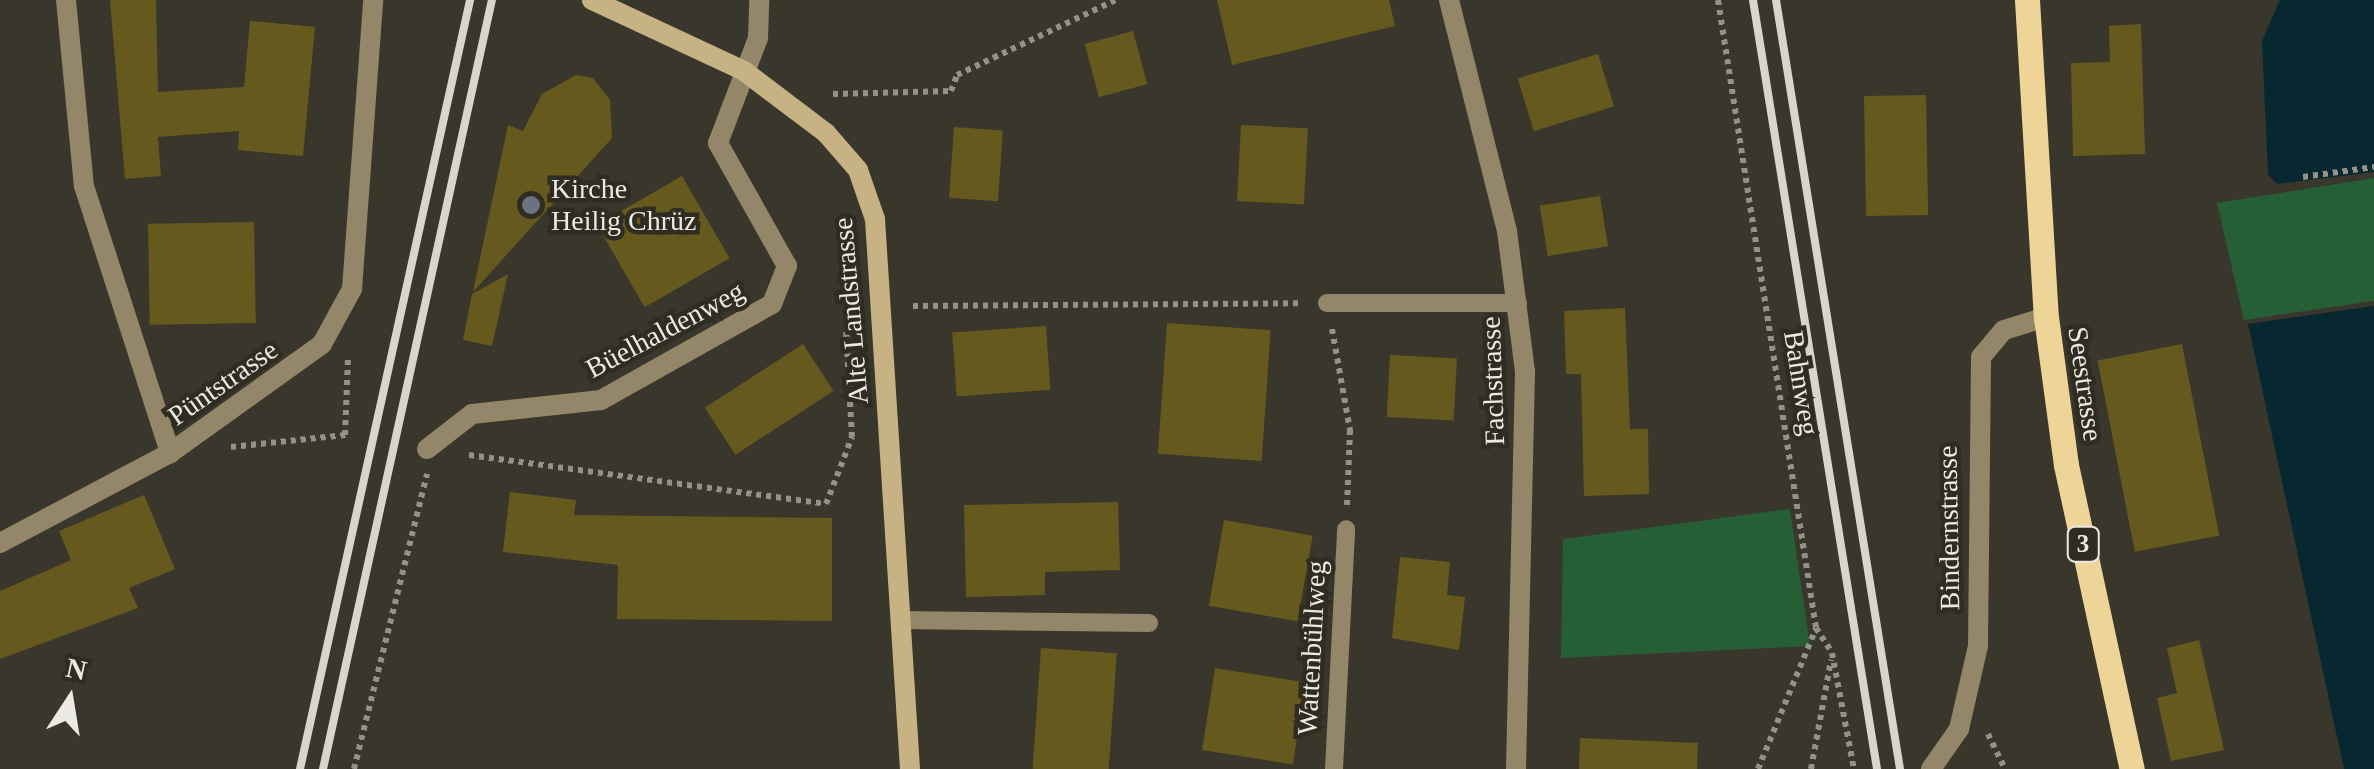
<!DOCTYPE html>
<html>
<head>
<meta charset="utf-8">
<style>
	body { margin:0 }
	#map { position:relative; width:2374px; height:769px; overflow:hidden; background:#39372c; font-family:Georgia,serif }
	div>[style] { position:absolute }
	.green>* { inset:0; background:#265e36 }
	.water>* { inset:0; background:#082831 }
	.building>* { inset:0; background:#66591e; transform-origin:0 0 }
	.path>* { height:6px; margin-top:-3px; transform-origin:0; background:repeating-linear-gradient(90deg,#939188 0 5px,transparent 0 10px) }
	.service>* { height:18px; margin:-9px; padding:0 9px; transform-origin:9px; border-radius:9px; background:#938669 }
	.minor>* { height:20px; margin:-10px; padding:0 10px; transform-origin:10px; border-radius:10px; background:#938669 }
	.secondary>* { height:20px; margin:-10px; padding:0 10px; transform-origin:10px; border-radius:10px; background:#c7b283 }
	.primary>* { height:25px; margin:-12.5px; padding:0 12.5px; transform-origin:12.5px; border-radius:12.5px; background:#efd497 }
	.rail>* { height:8px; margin:-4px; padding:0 4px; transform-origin:4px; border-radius:4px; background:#d7d5cf }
	.dots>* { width:28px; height:28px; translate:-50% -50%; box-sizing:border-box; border:5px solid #2f2d22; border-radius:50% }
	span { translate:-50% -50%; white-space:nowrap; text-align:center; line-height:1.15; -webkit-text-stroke:9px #2f2d22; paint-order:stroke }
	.shield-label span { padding:2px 8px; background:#2f2d22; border:2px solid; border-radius:8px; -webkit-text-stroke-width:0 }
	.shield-label { font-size:25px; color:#ebe9e3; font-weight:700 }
	.poi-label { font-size:28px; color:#ebe9e3 }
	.left { translate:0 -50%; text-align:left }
	.street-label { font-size:28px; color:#ebe9e3 }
	.north { position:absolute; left:20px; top:649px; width:100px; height:100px; -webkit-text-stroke:8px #2f2d22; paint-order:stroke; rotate:12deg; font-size:28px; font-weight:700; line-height:40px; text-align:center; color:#ebe9e3 }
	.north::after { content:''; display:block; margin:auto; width:35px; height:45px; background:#ebe9e3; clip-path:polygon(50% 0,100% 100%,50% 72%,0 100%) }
</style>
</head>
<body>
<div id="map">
	<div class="green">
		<i style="clip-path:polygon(2374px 178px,2374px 301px,2244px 320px,2217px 203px)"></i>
		<i style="clip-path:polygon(1790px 509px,1810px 646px,1561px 658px,1563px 539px)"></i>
	</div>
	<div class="water">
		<i style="clip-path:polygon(2280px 0,2374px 0,2374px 172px,2277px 184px,2268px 175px,2262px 41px)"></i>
		<i style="clip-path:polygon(2374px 306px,2374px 769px,2344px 769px,2248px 324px)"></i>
	</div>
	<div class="building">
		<i style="clip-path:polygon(110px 0,156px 0,158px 92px,244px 87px,250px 21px,315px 27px,303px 156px,238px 150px,239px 131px,158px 137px,161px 176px,125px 179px)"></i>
		<i style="clip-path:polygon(1217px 0,1389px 0,1395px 26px,1232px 65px)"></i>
		<i style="clip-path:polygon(2141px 24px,2145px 154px,2073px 156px,2071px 63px,2110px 62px,2109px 26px)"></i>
		<i style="left:1133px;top:31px;width:55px;height:50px;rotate:75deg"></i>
		<i style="left:1598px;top:54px;width:55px;height:84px;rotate:73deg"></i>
		<i style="clip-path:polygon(576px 75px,593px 78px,610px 100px,612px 138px,473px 292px,508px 125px,523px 131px,542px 94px)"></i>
		<i style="left:1926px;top:95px;width:120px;height:62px;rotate:89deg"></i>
		<i style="left:1241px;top:125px;width:67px;height:76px;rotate:3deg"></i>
		<i style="left:954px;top:127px;width:49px;height:71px;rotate:4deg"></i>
		<i style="left:682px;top:176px;width:95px;height:98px;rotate:60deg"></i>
		<i style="left:1600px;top:196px;width:51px;height:61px;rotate:81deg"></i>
		<i style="left:254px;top:222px;width:101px;height:106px;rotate:89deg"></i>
		<i style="clip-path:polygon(508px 274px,492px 346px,463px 340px,472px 294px)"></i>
		<i style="clip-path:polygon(1625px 308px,1630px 429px,1648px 429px,1649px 494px,1584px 496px,1581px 374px,1566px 374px,1564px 311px)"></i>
		<i style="left:1167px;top:323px;width:104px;height:131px;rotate:4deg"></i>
		<i style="left:1046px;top:326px;width:64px;height:94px;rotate:86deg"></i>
		<i style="left:803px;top:344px;width:56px;height:117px;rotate:57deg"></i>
		<i style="left:2182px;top:344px;width:195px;height:86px;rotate:79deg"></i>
		<i style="left:1390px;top:355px;width:67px;height:62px;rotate:3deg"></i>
		<i style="clip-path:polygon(510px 492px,576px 500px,574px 515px,832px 518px,832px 621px,617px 619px,618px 565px,503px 552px)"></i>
		<i style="clip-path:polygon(144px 495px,175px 569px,129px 588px,138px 608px,0 659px,0 591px,71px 560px,59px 531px)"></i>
		<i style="clip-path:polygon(1118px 502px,1120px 570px,1045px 572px,1045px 595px,966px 597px,964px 505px)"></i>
		<i style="left:1224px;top:520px;width:90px;height:87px;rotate:10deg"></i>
		<i style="clip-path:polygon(1400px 557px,1450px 562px,1447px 595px,1465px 597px,1459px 650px,1392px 638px)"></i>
		<i style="clip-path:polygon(2199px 640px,2224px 750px,2171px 761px,2157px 698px,2177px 693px,2167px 648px)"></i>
		<i style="left:1041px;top:648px;width:76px;height:121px;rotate:4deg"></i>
		<i style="left:1215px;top:668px;width:92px;height:83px;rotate:9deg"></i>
		<i style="clip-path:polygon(1580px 738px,1698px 743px,1697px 769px,1579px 769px)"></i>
	</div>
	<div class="path">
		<i style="left:1718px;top:0;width:636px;rotate:81.13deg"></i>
		<i style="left:1816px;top:628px;width:30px;rotate:57deg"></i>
		<i style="left:1832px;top:653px;width:118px;rotate:79.3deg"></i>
		<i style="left:833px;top:94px;width:118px;rotate:-1.5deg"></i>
		<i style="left:951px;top:91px;width:17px;rotate:-69deg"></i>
		<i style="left:957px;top:75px;width:176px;rotate:-25.3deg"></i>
		<i style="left:2303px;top:177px;width:72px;rotate:-8deg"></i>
		<i style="left:913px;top:306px;width:388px;rotate:-0.4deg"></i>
		<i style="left:1332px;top:329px;width:103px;rotate:79.9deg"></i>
		<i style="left:1350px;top:430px;width:75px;rotate:92.3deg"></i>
		<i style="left:231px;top:447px;width:115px;rotate:-6deg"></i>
		<i style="left:345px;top:435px;width:77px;rotate:-87.8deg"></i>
		<i style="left:469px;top:455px;width:360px;rotate:7.8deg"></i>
		<i style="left:826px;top:504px;width:72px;rotate:-68.8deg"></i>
		<i style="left:852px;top:437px;width:109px;rotate:-93.2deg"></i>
		<i style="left:846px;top:328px;width:10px;rotate:-29deg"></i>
		<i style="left:1988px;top:734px;width:39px;rotate:64deg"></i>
		<i style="left:354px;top:769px;width:304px;rotate:-76.1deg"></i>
		<i style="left:1758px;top:769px;width:152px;rotate:-67.6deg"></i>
		<i style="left:1811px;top:769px;width:111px;rotate:-79.6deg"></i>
	</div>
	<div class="service">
		<i style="left:1327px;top:303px;width:191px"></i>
		<i style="left:900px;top:620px;width:249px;rotate:0.7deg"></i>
		<i style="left:1334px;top:769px;width:240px;rotate:-87.1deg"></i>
	</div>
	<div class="minor">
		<i style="left:66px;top:0;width:187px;rotate:84.5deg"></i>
		<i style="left:84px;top:186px;width:281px;rotate:72.1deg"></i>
		<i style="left:1449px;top:0;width:238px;rotate:75.9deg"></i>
		<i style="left:1507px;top:231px;width:142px;rotate:82.7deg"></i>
		<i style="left:1525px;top:372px;width:397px;rotate:91.3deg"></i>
		<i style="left:427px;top:449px;width:57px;rotate:-37.9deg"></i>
		<i style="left:472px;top:414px;width:130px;rotate:-6.2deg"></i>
		<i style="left:601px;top:400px;width:196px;rotate:-29.3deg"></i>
		<i style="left:772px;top:304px;width:41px;rotate:-68.5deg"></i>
		<i style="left:787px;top:266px;width:141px;rotate:-119.3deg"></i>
		<i style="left:718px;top:143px;width:112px;rotate:-69.1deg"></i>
		<i style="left:758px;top:38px;width:38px;rotate:-88deg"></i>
		<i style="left:0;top:543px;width:192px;rotate:-27.9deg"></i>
		<i style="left:170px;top:453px;width:187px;rotate:-35.6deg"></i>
		<i style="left:322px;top:344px;width:63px;rotate:-61.4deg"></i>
		<i style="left:352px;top:289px;width:290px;rotate:-85.8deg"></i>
		<i style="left:1931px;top:769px;width:49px;rotate:-55deg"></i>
		<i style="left:1959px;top:729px;width:85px;rotate:-77.1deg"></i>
		<i style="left:1978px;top:646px;width:289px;rotate:-89.4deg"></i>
		<i style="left:1981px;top:357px;width:35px;rotate:-50deg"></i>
		<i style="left:2004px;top:330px;width:44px;rotate:-17.2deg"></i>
	</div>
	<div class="secondary">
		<i style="left:592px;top:0;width:168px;rotate:25deg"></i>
		<i style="left:744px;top:71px;width:103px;rotate:37.1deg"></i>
		<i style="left:826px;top:133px;width:49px;rotate:49.1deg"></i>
		<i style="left:858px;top:170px;width:52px;rotate:70.9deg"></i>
		<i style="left:875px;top:219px;width:551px;rotate:86.36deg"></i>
	</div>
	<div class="primary">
		<i style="left:2027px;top:0;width:318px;rotate:86.6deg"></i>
		<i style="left:2046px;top:317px;width:149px;rotate:82.3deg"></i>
		<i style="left:2066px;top:465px;width:311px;rotate:77.8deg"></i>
	</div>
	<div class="rail">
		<i style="left:1753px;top:0;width:779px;rotate:80.84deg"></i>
		<i style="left:1776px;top:0;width:779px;rotate:80.84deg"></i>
		<i style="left:300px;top:769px;width:788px;rotate:-77.53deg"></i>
		<i style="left:323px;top:769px;width:787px;rotate:-77.61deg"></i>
	</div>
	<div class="dots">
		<i style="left:531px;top:205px;background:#6b7280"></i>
	</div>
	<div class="shield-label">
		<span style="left:2083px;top:544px">3</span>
	</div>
	<div class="poi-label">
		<span class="left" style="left:551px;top:205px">Kirche<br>Heilig Chrüz</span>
	</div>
	<div class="street-label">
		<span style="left:851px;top:311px;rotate:-95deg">Alte Landstrasse</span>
		<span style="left:665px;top:330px;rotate:-28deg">Büelhaldenweg</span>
		<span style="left:1493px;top:381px;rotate:-92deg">Fachstrasse</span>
		<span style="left:223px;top:383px;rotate:-35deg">Püntstrasse</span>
		<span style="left:1801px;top:383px;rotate:81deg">Bahnweg</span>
		<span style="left:2085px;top:384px;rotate:82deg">Seestrasse</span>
		<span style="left:1949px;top:528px;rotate:-91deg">Bindernstrasse</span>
		<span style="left:1312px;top:648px;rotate:-87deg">Wattenbühlweg</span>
	</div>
	<div class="north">N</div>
</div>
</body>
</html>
